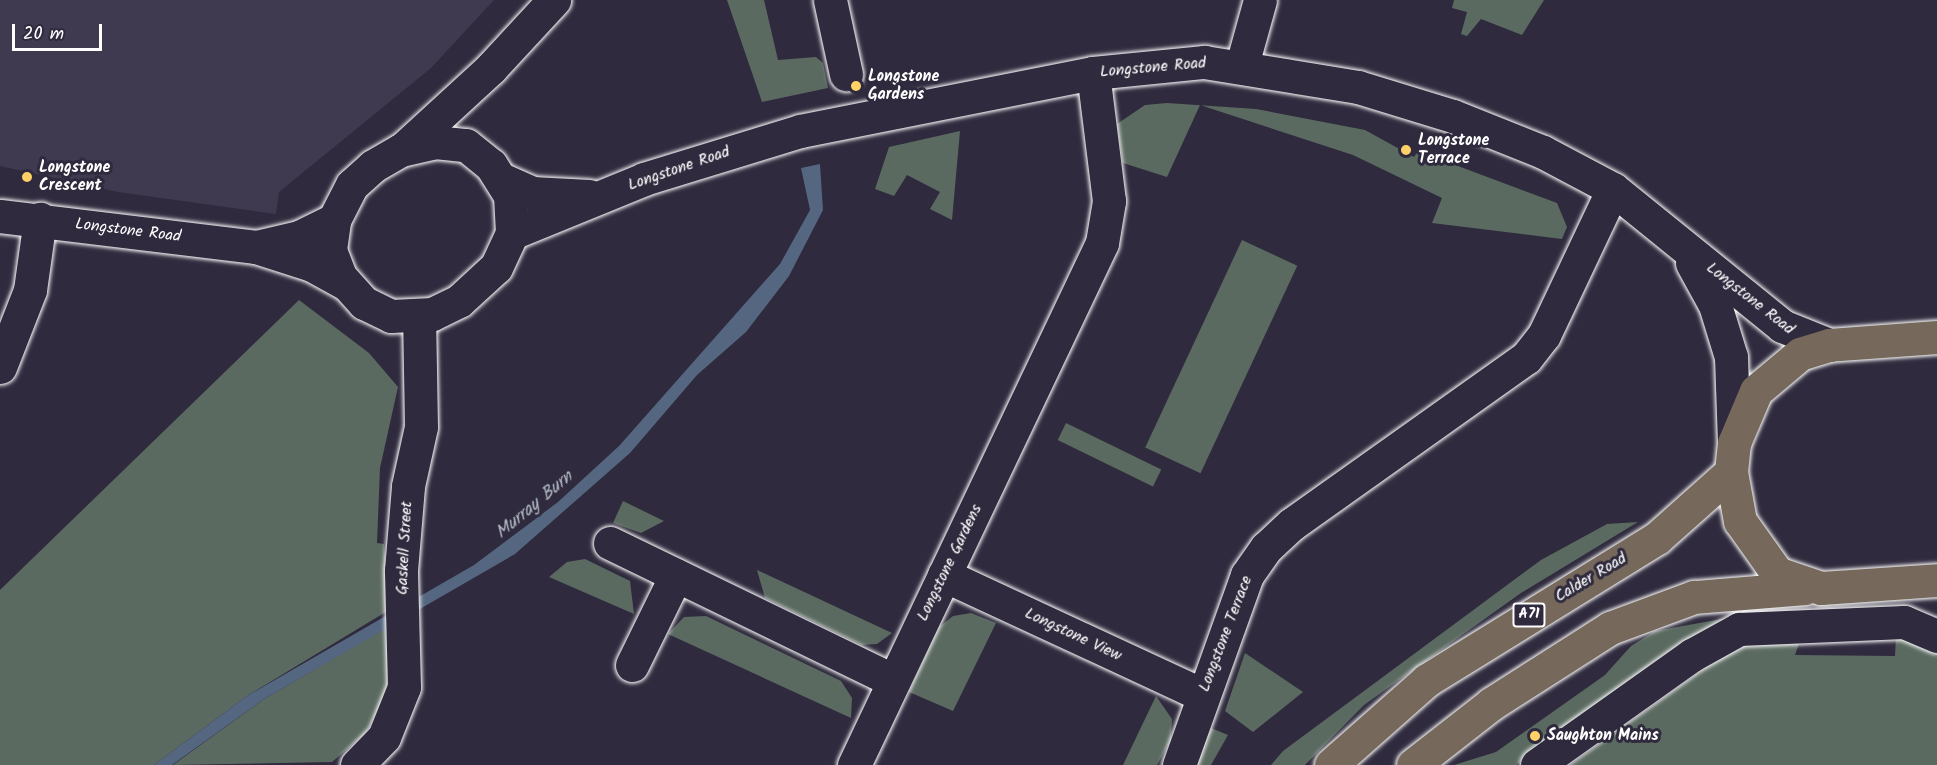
<!DOCTYPE html>
<html>
<head>
<meta charset="utf-8">
<style>
	body { margin:0 }
	#map { position:relative; width:1937px; height:765px; overflow:hidden; background:#2f2a3d; font-family:Kalam,sans-serif }
	div>[style] { position:absolute }
	.built>* { inset:0; background:#403a50 }
	.green>* { inset:0; background:#5b6a61; transform-origin:0 0 }
	.water>* { inset:0; background:#556680 }
	.roads { filter:drop-shadow(0 0 2px #fff) drop-shadow(0 0 2px #fff) }
	.street>* { height:33px; margin:-16.5px; padding:0 16.5px; transform-origin:16.5px; border-radius:16.5px; background:#2f2a3d }
	.secondary>* { height:33px; margin:-16.5px; padding:0 16.5px; transform-origin:16.5px; border-radius:16.5px; background:#2f2a3d }
	.primary>* { height:33px; margin:-16.5px; padding:0 16.5px; transform-origin:16.5px; border-radius:16.5px; background:#76695c }
	.dots>* { width:16px; height:16px; translate:-50% -50%; box-sizing:border-box; border:3px solid #2f2a3d; border-radius:50% }
	span { translate:-50% -50%; white-space:nowrap; text-align:center; line-height:1.15; -webkit-text-stroke:6px #2f2a3d; paint-order:stroke }
	.shield-label span { padding:2px 4px; background:#2f2a3d; border:2px solid; border-radius:4px; -webkit-text-stroke-width:0 }
	.shield-label { font-size:15px; color:#fff; font-weight:700 }
	.street-label { font-size:16px; color:#fff }
	.poi-label { font-size:16px; color:#fff; font-weight:700 }
	.left { translate:0 -50%; text-align:left }
	.water-label { font-size:18px; color:#b2bac6; font-style:italic }
	.scale { position:absolute; left:12px; top:24px; width:90px; height:27px; box-sizing:border-box; border:3px solid #fff; border-top:0; padding-left:8px; font-size:18px; line-height:21px; white-space:nowrap; color:#fff; -webkit-text-stroke:4px #2f2a3d; paint-order:stroke }
</style>
</head>
<body>
<div id="map">
	<div class="built">
		<i style="clip-path:polygon(0 0,494px 0,431px 68px,279px 192px,276px 214px,118px 192px,0 166px)"></i>
	</div>
	<div class="green">
		<i style="clip-path:polygon(727px 0,764px 0,778px 60px,816px 57px,823px 63px,828px 88px,762px 102px)"></i>
		<i style="clip-path:polygon(1454px 0,1544px 0,1522px 35px,1481px 19px,1467px 36px,1461px 34px,1467px 12px,1452px 8px)"></i>
		<i style="clip-path:polygon(1167px 103px,1256px 109px,1365px 130px,1414px 157px,1418px 151px,1557px 203px,1567px 227px,1562px 239px,1432px 223px,1442px 198px,1353px 155px,1200px 105px,1167px 177px,1123px 163px,1117px 124px,1145px 105px)"></i>
		<i style="clip-path:polygon(960px 131px,952px 220px,930px 209px,940px 192px,907px 175px,894px 196px,875px 189px,889px 147px)"></i>
		<i style="left:1242px;top:240px;width:61px;height:229px;rotate:25deg"></i>
		<i style="clip-path:polygon(299px 300px,369px 353px,398px 387px,380px 468px,377px 543px,384px 544px,389px 610px,247px 696px,154px 765px,0 765px,0 590px)"></i>
		<i style="left:1066px;top:423px;width:106px;height:19px;rotate:26deg"></i>
		<i style="clip-path:polygon(623px 501px,664px 521px,641px 533px,613px 523px)"></i>
		<i style="clip-path:polygon(1638px 522px,1521px 593px,1364px 705px,1305px 765px,1271px 765px,1283px 751px,1541px 560px,1607px 524px)"></i>
		<i style="clip-path:polygon(585px 559px,630px 581px,634px 614px,549px 577px,567px 562px)"></i>
		<i style="clip-path:polygon(757px 570px,892px 633px,877px 644px,862px 645px,765px 598px)"></i>
		<i style="clip-path:polygon(971px 613px,996px 623px,953px 711px,909px 692px,939px 627px,953px 616px)"></i>
		<i style="clip-path:polygon(1755px 613px,1682px 642px,1516px 765px,1454px 765px,1496px 752px,1605px 675px,1631px 646px,1655px 631px)"></i>
		<i style="clip-path:polygon(706px 616px,841px 681px,852px 698px,851px 718px,668px 634px,684px 617px)"></i>
		<i style="clip-path:polygon(391px 625px,393px 659px,382px 704px,365px 734px,332px 762px,173px 765px,264px 699px)"></i>
		<i style="clip-path:polygon(1896px 636px,1923px 643px,1937px 654px,1937px 765px,1570px 765px,1736px 646px,1801px 638px,1795px 655px,1895px 656px)"></i>
		<i style="clip-path:polygon(1245px 653px,1303px 692px,1253px 732px,1225px 711px)"></i>
		<i style="clip-path:polygon(1156px 696px,1172px 719px,1171px 740px,1157px 765px,1123px 765px)"></i>
		<i style="clip-path:polygon(1211px 728px,1228px 735px,1211px 765px,1192px 765px)"></i>
	</div>
	<div class="water">
		<i style="clip-path:polygon(820px 164px,823px 210px,789px 276px,746px 332px,697px 375px,630px 453px,515px 554px,264px 699px,172px 765px,154px 765px,247px 696px,474px 565px,558px 502px,619px 446px,780px 264px,810px 210px,801px 168px)"></i>
	</div>
	<div class="roads">
		<div class="street">
			<i style="left:830px;top:0;width:76px;rotate:77.8deg"></i>
			<i style="left:1242px;top:65px;width:67px;rotate:-74.5deg"></i>
			<i style="left:0;top:367px;width:83px;rotate:-68.7deg"></i>
			<i style="left:30px;top:290px;width:72px;rotate:-82deg"></i>
			<i style="left:610px;top:543px;width:314px;rotate:25.9deg"></i>
			<i style="left:944px;top:575px;width:285px;rotate:24.9deg"></i>
			<i style="left:632px;top:665px;width:100px;rotate:-63.9deg"></i>
			<i style="left:357px;top:765px;width:39px;rotate:-46deg"></i>
			<i style="left:384px;top:737px;width:54px;rotate:-68.2deg"></i>
			<i style="left:404px;top:687px;width:117px;rotate:-91.5deg"></i>
			<i style="left:401px;top:570px;width:84px;rotate:-85.2deg"></i>
			<i style="left:408px;top:486px;width:60px;rotate:-77.6deg"></i>
			<i style="left:421px;top:427px;width:110px;rotate:-91deg"></i>
			<i style="left:854px;top:765px;width:578px;rotate:-64.59deg"></i>
			<i style="left:1102px;top:243px;width:43px;rotate:-80.5deg"></i>
			<i style="left:1109px;top:201px;width:129px;rotate:-97.1deg"></i>
			<i style="left:1179px;top:765px;width:202px;rotate:-70.3deg"></i>
			<i style="left:1247px;top:575px;width:33px;rotate:-55deg"></i>
			<i style="left:1266px;top:548px;width:35px;rotate:-43deg"></i>
			<i style="left:1292px;top:524px;width:287px;rotate:-35.4deg"></i>
			<i style="left:1526px;top:358px;width:29px;rotate:-52deg"></i>
			<i style="left:1544px;top:335px;width:161px;rotate:-64.7deg"></i>
			<i style="left:1537px;top:765px;width:190px;rotate:-35.4deg"></i>
			<i style="left:1692px;top:655px;width:54px;rotate:-29deg"></i>
			<i style="left:1739px;top:629px;width:165px;rotate:-2.4deg"></i>
			<i style="left:1904px;top:622px;width:36px;rotate:23deg"></i>
		</div>
		<div class="secondary">
			<i style="left:435px;top:142px;width:31px;rotate:6deg"></i>
			<i style="left:466px;top:145px;width:32px;rotate:39deg"></i>
			<i style="left:491px;top:165px;width:36px;rotate:58deg"></i>
			<i style="left:510px;top:195px;width:38px;rotate:87deg"></i>
			<i style="left:512px;top:233px;width:38px;rotate:115deg"></i>
			<i style="left:496px;top:267px;width:50px;rotate:137.4deg"></i>
			<i style="left:459px;top:301px;width:30px;rotate:154deg"></i>
			<i style="left:432px;top:314px;width:41px;rotate:177.2deg"></i>
			<i style="left:391px;top:316px;width:30px;rotate:-154deg"></i>
			<i style="left:364px;top:303px;width:36px;rotate:-132deg"></i>
			<i style="left:340px;top:276px;width:28px;rotate:-111deg"></i>
			<i style="left:330px;top:250px;width:30px;rotate:-82deg"></i>
			<i style="left:334px;top:220px;width:39px;rotate:-63deg"></i>
			<i style="left:352px;top:185px;width:28px;rotate:-42deg"></i>
			<i style="left:373px;top:166px;width:32px;rotate:-30deg"></i>
			<i style="left:401px;top:150px;width:35px;rotate:-13deg"></i>
			<i style="left:403px;top:149px;width:120px;rotate:-42.6deg"></i>
			<i style="left:491px;top:68px;width:93px;rotate:-47.2deg"></i>
			<i style="left:501px;top:179px;width:34px;rotate:24deg"></i>
			<i style="left:532px;top:193px;width:57px;rotate:3deg"></i>
			<i style="left:0;top:216px;width:258px;rotate:6.9deg"></i>
			<i style="left:256px;top:247px;width:59px;rotate:17.8deg"></i>
			<i style="left:312px;top:265px;width:39px;rotate:29deg"></i>
			<i style="left:512px;top:233px;width:143px;rotate:-22.2deg"></i>
			<i style="left:644px;top:179px;width:163px;rotate:-17.1deg"></i>
			<i style="left:800px;top:131px;width:299px;rotate:-11.2deg"></i>
			<i style="left:1093px;top:73px;width:112px;rotate:-5.7deg"></i>
			<i style="left:1204px;top:62px;width:156px;rotate:9.2deg"></i>
			<i style="left:1358px;top:87px;width:99px;rotate:17deg"></i>
			<i style="left:1453px;top:116px;width:97px;rotate:21.8deg"></i>
			<i style="left:1543px;top:152px;width:79px;rotate:27.9deg"></i>
			<i style="left:1613px;top:189px;width:218px;rotate:39deg"></i>
			<i style="left:1782px;top:326px;width:51px;rotate:22deg"></i>
			<i style="left:256px;top:247px;width:44px;rotate:-13.1deg"></i>
			<i style="left:299px;top:237px;width:39px;rotate:-26deg"></i>
			<i style="left:1692px;top:263px;width:48px;rotate:61.3deg"></i>
			<i style="left:1715px;top:305px;width:54px;rotate:72.9deg"></i>
			<i style="left:1731px;top:357px;width:86px;rotate:88deg"></i>
		</div>
		<div class="primary">
			<i style="left:1937px;top:337px;width:108px;rotate:175.8deg"></i>
			<i style="left:1829px;top:345px;width:30px;rotate:163deg"></i>
			<i style="left:1800px;top:354px;width:57px;rotate:139.9deg"></i>
			<i style="left:1756px;top:391px;width:56px;rotate:112.9deg"></i>
			<i style="left:1734px;top:443px;width:29px;rotate:96deg"></i>
			<i style="left:1731px;top:472px;width:50px;rotate:79.6deg"></i>
			<i style="left:1740px;top:521px;width:64px;rotate:54.6deg"></i>
			<i style="left:1777px;top:573px;width:46px;rotate:18.8deg"></i>
			<i style="left:1821px;top:588px;width:116px;rotate:-3.9deg"></i>
			<i style="left:1331px;top:765px;width:128px;rotate:-41.5deg"></i>
			<i style="left:1427px;top:680px;width:270px;rotate:-31.7deg"></i>
			<i style="left:1657px;top:538px;width:99px;rotate:-41.7deg"></i>
			<i style="left:1413px;top:765px;width:99px;rotate:-38deg"></i>
			<i style="left:1491px;top:704px;width:141px;rotate:-32.6deg"></i>
			<i style="left:1610px;top:628px;width:90px;rotate:-20.3deg"></i>
			<i style="left:1694px;top:597px;width:111px;rotate:-4.6deg"></i>
		</div>
	</div>
	<div class="dots">
		<i style="left:856px;top:86px;background:#ffd166"></i>
		<i style="left:1406px;top:150px;background:#ffd166"></i>
		<i style="left:27px;top:177px;background:#ffd166"></i>
		<i style="left:1535px;top:736px;background:#ffd166"></i>
	</div>
	<div class="shield-label">
		<span style="left:1529px;top:615px">A71</span>
	</div>
	<div class="street-label">
		<span style="left:1153px;top:68px;rotate:-5deg">Longstone Road</span>
		<span style="left:679px;top:169px;rotate:-19deg">Longstone Road</span>
		<span style="left:128px;top:231px;rotate:7deg">Longstone Road</span>
		<span style="left:1750px;top:299px;rotate:38deg">Longstone Road</span>
		<span style="left:405px;top:548px;rotate:-87deg">Gaskell Street</span>
		<span style="left:950px;top:563px;rotate:-64deg">Longstone Gardens</span>
		<span style="left:1591px;top:578px;rotate:-31deg">Calder Road</span>
		<span style="left:1226px;top:634px;rotate:-69deg">Longstone Terrace</span>
		<span style="left:1073px;top:635px;rotate:25deg">Longstone View</span>
	</div>
	<div class="poi-label">
		<span class="left" style="left:868px;top:86px">Longstone<br>Gardens</span>
		<span class="left" style="left:1418px;top:150px">Longstone<br>Terrace</span>
		<span class="left" style="left:39px;top:177px">Longstone<br>Crescent</span>
		<span class="left" style="left:1547px;top:736px">Saughton Mains</span>
	</div>
	<div class="water-label">
		<span style="left:535px;top:506px;rotate:-40deg">Murray Burn</span>
	</div>
	<div class="scale">20 m</div>
</div>
</body>
</html>
